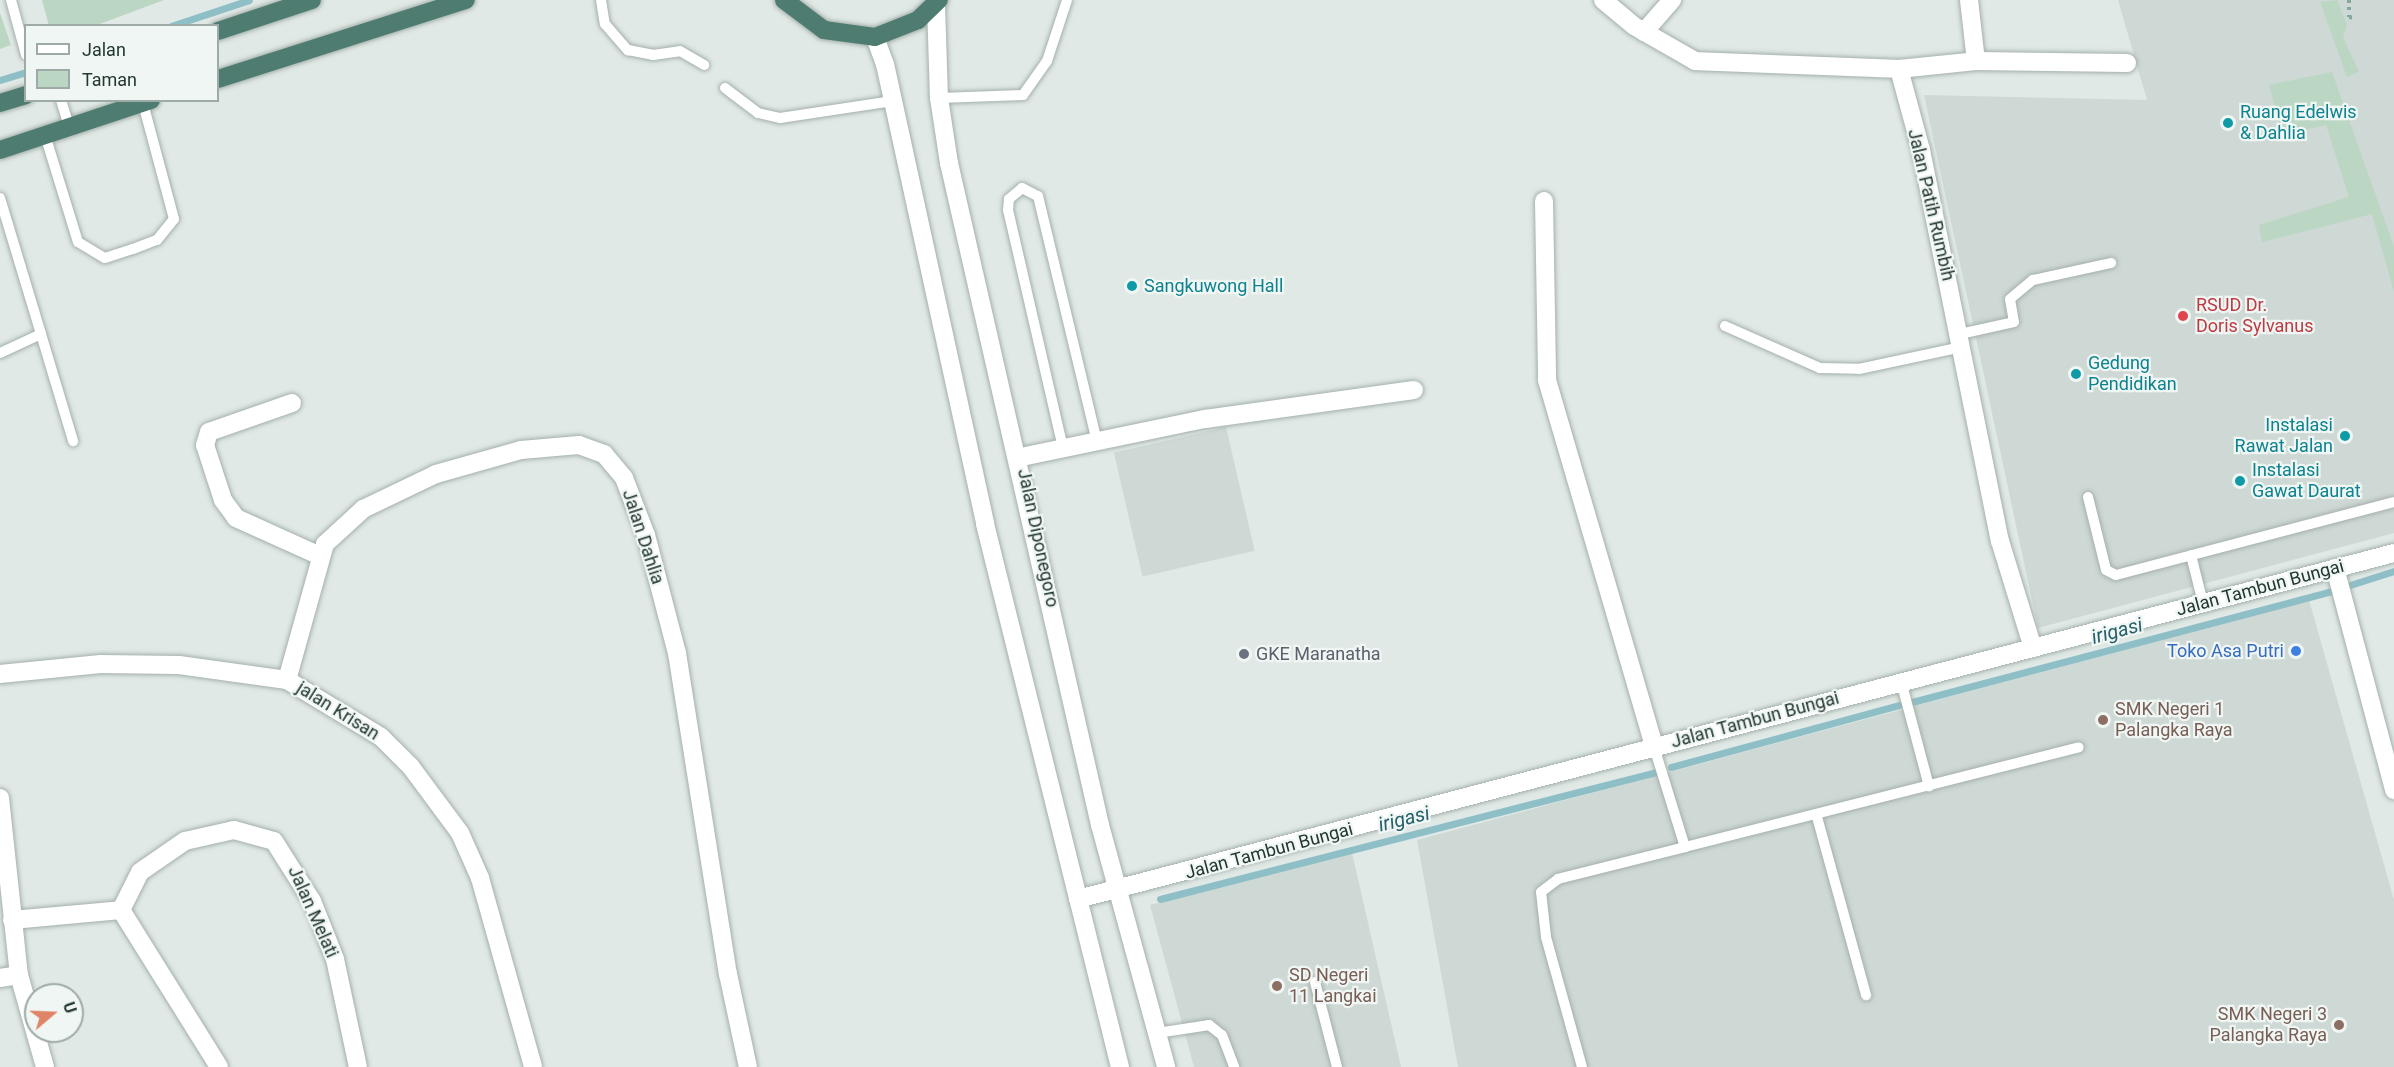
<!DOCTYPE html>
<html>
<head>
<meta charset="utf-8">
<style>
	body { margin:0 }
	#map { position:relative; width:2394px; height:1067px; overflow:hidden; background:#e0e9e5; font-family:Roboto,sans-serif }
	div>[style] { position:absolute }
	.built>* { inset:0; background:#ced8d4; transform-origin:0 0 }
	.green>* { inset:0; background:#bbd7c3 }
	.stream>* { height:7px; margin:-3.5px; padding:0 3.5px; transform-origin:3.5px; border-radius:3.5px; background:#8ebfc7 }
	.path>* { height:4px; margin-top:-2px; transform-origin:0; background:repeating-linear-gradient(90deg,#84a89d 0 3px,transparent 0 7.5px) }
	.roads { filter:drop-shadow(0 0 2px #a4b0ab) drop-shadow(0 0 2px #a4b0ab) }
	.service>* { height:10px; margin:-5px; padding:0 5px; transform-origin:5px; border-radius:5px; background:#fff }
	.minor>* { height:18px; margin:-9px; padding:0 9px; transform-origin:9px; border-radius:9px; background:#fff }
	.tertiary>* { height:18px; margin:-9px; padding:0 9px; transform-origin:9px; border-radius:9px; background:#fff }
	.secondary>* { height:18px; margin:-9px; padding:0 9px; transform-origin:9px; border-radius:9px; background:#fff }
	.trunk>* { height:18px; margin:-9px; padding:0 9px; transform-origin:9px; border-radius:9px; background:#4e7c70 }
	.dots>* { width:16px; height:16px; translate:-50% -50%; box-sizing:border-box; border:3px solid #f0f6f3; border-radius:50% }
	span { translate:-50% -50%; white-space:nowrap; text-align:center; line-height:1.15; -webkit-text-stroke:4.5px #f0f6f3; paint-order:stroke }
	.culture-label { font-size:18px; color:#0d838f }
	.left { translate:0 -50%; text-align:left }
	.right { translate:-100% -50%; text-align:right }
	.street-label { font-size:18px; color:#233731 }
	.health-label { font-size:18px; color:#be3a42 }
	.shop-label { font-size:18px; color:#366cbe }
	.worship-label { font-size:18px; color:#5b616d }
	.education-label { font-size:18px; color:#785e54 }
	.water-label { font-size:20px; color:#25606b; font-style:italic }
	.legend { position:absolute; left:24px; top:24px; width:195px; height:78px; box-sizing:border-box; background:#f0f6f3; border:2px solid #9eaaa5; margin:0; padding:8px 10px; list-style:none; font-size:18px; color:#233731 }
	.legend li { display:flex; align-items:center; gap:12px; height:30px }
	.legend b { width:30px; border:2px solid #9eaaa5 }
	.north { position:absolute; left:24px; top:983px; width:60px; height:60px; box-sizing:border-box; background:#f0f6f3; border:2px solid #9eaaa5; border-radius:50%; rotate:71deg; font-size:16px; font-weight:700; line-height:24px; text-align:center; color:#233731 }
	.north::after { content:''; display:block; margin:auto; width:21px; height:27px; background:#df8467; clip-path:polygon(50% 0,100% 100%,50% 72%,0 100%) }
</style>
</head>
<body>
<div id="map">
	<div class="built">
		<i style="clip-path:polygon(2118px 0,2394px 0,2394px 533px,2038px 628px,1924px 95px,2147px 100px)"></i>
		<i style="left:1226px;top:427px;width:127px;height:115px;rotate:77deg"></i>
		<i style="clip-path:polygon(2309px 600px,2394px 900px,2394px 1067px,1458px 1067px,1417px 840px)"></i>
		<i style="clip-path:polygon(1352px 853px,1401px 1067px,1194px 1067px,1150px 905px)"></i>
	</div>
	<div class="green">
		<i style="clip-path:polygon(42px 0,164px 0,97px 25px,49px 26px)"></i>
		<i style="clip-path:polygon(2337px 0,2347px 25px,2343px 37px,2359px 72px,2347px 77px,2320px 2px)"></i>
		<i style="clip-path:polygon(0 13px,11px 45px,0 49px)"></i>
		<i style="clip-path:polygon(2332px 72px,2394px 247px,2394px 292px,2372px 214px,2262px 242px,2259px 225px,2349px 197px,2326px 125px,2283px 135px,2269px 85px)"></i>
	</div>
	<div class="stream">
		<i style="left:171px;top:26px;width:82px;rotate:-18.4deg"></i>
		<i style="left:0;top:80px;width:27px;rotate:-17deg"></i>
		<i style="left:2350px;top:585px;width:46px;rotate:-17.7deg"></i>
		<i style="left:1912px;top:702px;width:433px;rotate:-14.8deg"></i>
		<i style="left:1671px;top:767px;width:236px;rotate:-15.2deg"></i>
		<i style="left:1160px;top:899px;width:512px;rotate:-14.36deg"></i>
	</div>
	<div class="path">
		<i style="left:2349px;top:0;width:17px;rotate:90deg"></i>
		<i style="left:2349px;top:17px;width:7px;rotate:8deg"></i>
	</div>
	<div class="roads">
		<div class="service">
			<i style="left:11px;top:0;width:57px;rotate:74.7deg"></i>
			<i style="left:601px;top:0;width:24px;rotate:81deg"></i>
			<i style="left:605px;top:24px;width:35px;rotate:49deg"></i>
			<i style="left:628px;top:50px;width:25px;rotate:11deg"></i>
			<i style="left:653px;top:55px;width:27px;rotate:-8deg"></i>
			<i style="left:680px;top:51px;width:28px;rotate:30deg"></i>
			<i style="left:725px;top:88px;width:41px;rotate:37.1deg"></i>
			<i style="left:758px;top:113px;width:23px;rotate:13deg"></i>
			<i style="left:780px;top:118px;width:114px;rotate:-8.6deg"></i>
			<i style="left:939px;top:98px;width:84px;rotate:-2deg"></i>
			<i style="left:1023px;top:95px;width:42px;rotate:-54.8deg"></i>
			<i style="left:1047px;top:61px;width:64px;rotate:-71.8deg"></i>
			<i style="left:61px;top:100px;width:28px;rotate:73deg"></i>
			<i style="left:45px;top:135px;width:112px;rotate:72.9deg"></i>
			<i style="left:78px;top:242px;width:31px;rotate:31deg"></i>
			<i style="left:105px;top:258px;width:29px;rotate:-18deg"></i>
			<i style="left:133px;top:249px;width:26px;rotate:-21deg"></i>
			<i style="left:157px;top:240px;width:27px;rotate:-51deg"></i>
			<i style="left:174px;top:219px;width:120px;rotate:-105deg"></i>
			<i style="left:0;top:198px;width:142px;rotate:73.2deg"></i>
			<i style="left:41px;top:334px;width:45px;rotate:155.1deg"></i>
			<i style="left:1725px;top:326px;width:104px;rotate:23.9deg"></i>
			<i style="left:1820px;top:368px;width:39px;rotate:1deg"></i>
			<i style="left:1859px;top:369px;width:105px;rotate:-12.1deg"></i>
			<i style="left:41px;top:334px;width:112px;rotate:73.3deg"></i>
			<i style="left:1960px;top:334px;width:55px;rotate:-12.5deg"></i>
			<i style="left:2014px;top:322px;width:23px;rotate:-100deg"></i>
			<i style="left:2010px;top:299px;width:30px;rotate:-40deg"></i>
			<i style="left:2033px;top:280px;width:80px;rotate:-12.3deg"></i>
			<i style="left:1063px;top:448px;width:244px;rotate:-103deg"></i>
			<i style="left:1008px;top:210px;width:11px;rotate:-85deg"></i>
			<i style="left:1009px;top:199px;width:17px;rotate:-40deg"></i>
			<i style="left:1022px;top:188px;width:18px;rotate:27deg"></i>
			<i style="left:1038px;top:196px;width:252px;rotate:76.5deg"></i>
			<i style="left:2088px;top:497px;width:75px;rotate:76.1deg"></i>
			<i style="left:2106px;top:570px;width:11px;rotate:27deg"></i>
			<i style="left:2116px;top:575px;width:287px;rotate:-14.7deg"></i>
			<i style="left:2191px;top:555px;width:49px;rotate:76deg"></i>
			<i style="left:1901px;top:681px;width:109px;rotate:75.1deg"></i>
			<i style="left:1654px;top:747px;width:105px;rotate:72.8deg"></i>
			<i style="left:1685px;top:847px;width:406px;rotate:-14.2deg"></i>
			<i style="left:1817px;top:817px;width:185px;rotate:74.6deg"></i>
			<i style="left:1315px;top:982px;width:88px;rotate:75.5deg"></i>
			<i style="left:1157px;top:1033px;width:53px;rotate:-8.7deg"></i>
			<i style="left:1209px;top:1025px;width:16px;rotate:38deg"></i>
			<i style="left:1222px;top:1035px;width:34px;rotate:69deg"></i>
			<i style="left:1582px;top:1067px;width:135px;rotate:-105.5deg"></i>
			<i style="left:1546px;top:937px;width:45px;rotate:-96.3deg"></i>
			<i style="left:1541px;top:892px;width:21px;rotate:-37deg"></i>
			<i style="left:1558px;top:879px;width:131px;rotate:-14.1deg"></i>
		</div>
		<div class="minor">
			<i style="left:1603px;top:0;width:40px;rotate:40deg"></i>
			<i style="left:1634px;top:26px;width:70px;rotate:29.8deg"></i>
			<i style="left:1695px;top:61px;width:204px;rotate:2.2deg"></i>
			<i style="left:1899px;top:69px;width:84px;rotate:74.8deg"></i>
			<i style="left:1921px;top:150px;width:399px;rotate:78.6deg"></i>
			<i style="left:2000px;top:541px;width:112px;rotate:72.9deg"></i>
			<i style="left:1969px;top:0;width:61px;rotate:83.5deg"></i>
			<i style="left:1644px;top:32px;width:43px;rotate:-48.8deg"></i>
			<i style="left:1899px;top:69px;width:77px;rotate:-5.9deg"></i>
			<i style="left:1976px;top:61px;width:151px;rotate:0.8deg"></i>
			<i style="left:1544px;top:201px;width:179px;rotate:89deg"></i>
			<i style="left:1547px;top:380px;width:382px;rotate:73.7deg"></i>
			<i style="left:292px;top:403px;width:88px;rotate:160.7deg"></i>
			<i style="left:209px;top:432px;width:14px;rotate:107deg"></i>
			<i style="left:205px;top:445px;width:58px;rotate:71.9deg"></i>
			<i style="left:223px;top:500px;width:22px;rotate:54deg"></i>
			<i style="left:236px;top:518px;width:92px;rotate:24.3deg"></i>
			<i style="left:1021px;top:457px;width:188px;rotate:-11.7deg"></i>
			<i style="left:1205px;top:419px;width:211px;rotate:-7.9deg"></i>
			<i style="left:0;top:674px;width:101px;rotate:-5.7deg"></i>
			<i style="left:101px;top:664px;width:78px;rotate:0.7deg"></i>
			<i style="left:179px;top:665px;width:109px;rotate:7.9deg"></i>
			<i style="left:287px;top:680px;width:110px;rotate:31.2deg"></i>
			<i style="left:381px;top:737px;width:42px;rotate:45deg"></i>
			<i style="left:411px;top:767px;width:82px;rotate:53.4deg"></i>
			<i style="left:460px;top:833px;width:49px;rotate:66deg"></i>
			<i style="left:480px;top:878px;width:196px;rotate:74.3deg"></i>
			<i style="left:287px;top:680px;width:141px;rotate:-74.4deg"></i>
			<i style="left:325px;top:544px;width:52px;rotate:-42.6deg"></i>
			<i style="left:363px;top:509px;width:81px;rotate:-25.6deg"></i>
			<i style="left:436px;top:474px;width:88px;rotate:-15.8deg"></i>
			<i style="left:521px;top:450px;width:58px;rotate:-4.9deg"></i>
			<i style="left:579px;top:445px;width:27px;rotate:20deg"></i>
			<i style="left:604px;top:454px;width:31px;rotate:50deg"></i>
			<i style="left:624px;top:478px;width:61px;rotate:68.9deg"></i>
			<i style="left:646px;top:535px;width:122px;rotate:75.3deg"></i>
			<i style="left:677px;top:653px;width:325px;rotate:81deg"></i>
			<i style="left:728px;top:974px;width:95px;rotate:77.9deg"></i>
			<i style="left:0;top:798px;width:178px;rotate:83.9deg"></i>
			<i style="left:19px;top:975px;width:96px;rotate:74.2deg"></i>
			<i style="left:121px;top:910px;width:42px;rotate:-63.4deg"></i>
			<i style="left:140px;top:872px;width:55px;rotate:-34.6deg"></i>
			<i style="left:185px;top:841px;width:50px;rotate:-12.7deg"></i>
			<i style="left:234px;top:830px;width:41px;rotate:15.4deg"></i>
			<i style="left:274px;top:841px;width:71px;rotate:57.7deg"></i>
			<i style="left:312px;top:901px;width:62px;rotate:68.4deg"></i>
			<i style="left:335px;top:959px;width:110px;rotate:78deg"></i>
			<i style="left:12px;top:920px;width:109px;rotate:-5.2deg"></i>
			<i style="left:121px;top:910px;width:185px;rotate:58deg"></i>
			<i style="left:0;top:978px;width:19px;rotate:-9deg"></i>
		</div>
		<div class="tertiary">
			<i style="left:2335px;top:568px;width:230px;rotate:75.1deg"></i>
		</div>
		<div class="secondary">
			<i style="left:936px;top:4px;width:94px;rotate:88.2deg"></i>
			<i style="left:939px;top:98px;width:66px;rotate:81.3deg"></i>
			<i style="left:949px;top:163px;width:679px;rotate:77.15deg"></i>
			<i style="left:1100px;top:825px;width:251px;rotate:74.7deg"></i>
			<i style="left:875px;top:37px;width:29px;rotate:70deg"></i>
			<i style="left:885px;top:64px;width:471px;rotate:77.7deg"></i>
			<i style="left:985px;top:524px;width:560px;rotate:76.04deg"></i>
			<i style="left:1078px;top:899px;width:1361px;rotate:-14.73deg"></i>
		</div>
		<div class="trunk">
			<i style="left:784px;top:0;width:50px;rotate:36.9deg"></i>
			<i style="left:824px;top:30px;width:51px;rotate:7.8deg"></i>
			<i style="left:875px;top:37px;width:46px;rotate:-21.6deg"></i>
			<i style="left:918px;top:20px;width:29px;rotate:-44deg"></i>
			<i style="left:218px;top:31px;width:99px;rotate:-18.3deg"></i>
			<i style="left:218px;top:79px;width:260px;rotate:-17.7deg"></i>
			<i style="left:0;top:103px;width:27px;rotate:-17deg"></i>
			<i style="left:0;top:150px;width:159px;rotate:-18.3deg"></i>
		</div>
	</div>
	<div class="dots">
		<i style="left:2228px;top:123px;background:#0f9aa8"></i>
		<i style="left:1132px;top:286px;background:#0f9aa8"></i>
		<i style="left:2183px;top:316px;background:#e0444e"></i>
		<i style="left:2076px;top:374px;background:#0f9aa8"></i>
		<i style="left:2345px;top:436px;background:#0f9aa8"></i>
		<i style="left:2240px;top:481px;background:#0f9aa8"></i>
		<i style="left:2296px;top:651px;background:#3f7fe0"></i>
		<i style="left:1244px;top:654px;background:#6b7280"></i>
		<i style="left:2103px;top:720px;background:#8d6e63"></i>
		<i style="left:1277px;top:986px;background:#8d6e63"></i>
		<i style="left:2339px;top:1025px;background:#8d6e63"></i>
	</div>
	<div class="culture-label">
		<span class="left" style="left:2240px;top:123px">Ruang Edelwis<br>&amp; Dahlia</span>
		<span class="left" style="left:1144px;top:286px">Sangkuwong Hall</span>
		<span class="left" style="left:2088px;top:374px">Gedung<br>Pendidikan</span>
		<span class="right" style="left:2333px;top:436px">Instalasi<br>Rawat Jalan</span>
		<span class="left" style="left:2252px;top:481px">Instalasi<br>Gawat Daurat</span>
	</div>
	<div class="street-label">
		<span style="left:1931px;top:205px;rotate:77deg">Jalan Patih Rumbih</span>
		<span style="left:643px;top:537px;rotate:72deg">Jalan Dahlia</span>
		<span style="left:1038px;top:538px;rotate:78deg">Jalan Diponegoro</span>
		<span style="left:2260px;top:588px;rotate:-15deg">Jalan Tambun Bungai</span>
		<span style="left:338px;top:711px;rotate:32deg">jalan Krisan</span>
		<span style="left:1755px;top:720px;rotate:-15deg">Jalan Tambun Bungai</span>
		<span style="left:1269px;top:851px;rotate:-15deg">Jalan Tambun Bungai</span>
		<span style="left:313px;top:912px;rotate:66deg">Jalan Melati</span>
	</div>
	<div class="health-label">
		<span class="left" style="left:2196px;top:316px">RSUD Dr.<br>Doris Sylvanus</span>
	</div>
	<div class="shop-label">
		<span class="right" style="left:2284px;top:651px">Toko Asa Putri</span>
	</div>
	<div class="worship-label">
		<span class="left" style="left:1256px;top:654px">GKE Maranatha</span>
	</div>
	<div class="education-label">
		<span class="left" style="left:2115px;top:720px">SMK Negeri 1<br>Palangka Raya</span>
		<span class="left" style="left:1289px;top:986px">SD Negeri<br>11 Langkai</span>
		<span class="right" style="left:2327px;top:1025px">SMK Negeri 3<br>Palangka Raya</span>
	</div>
	<div class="water-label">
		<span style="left:2117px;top:631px;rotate:-15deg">irigasi</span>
		<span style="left:1404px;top:819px;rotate:-14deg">irigasi</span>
	</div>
	<ul class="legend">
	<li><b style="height:8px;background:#fff"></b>Jalan</li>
	<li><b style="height:16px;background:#bbd7c3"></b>Taman</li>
	</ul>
	<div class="north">U</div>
</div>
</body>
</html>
